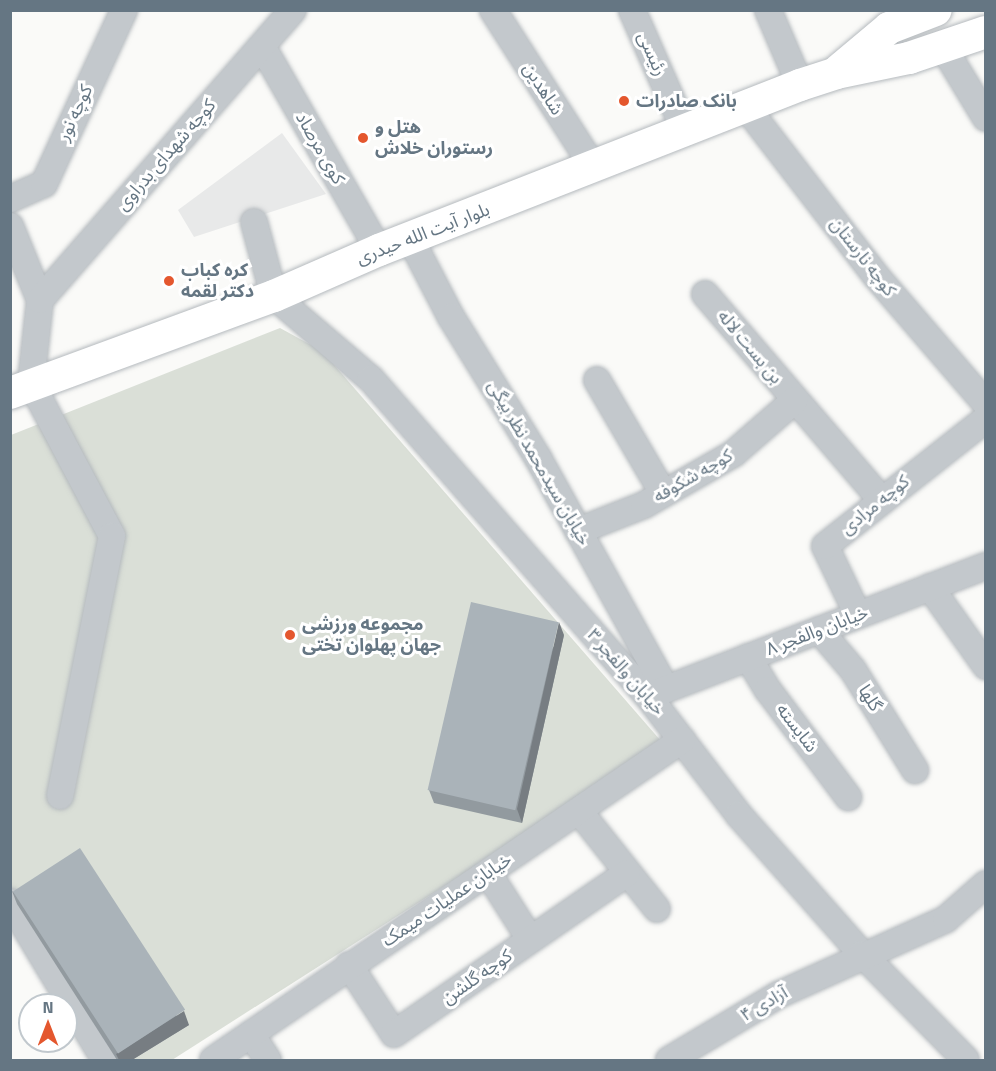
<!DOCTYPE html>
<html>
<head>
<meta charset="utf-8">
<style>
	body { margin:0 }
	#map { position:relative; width:996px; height:1071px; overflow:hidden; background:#fafaf8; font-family:"Titillium Web","Noto Sans Arabic",sans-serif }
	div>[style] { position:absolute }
	.built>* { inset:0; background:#e8e9e9 }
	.green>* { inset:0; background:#dadfd7 }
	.roads { filter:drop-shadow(0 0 2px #b5babe) drop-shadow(0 0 2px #b5babe) }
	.minor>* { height:26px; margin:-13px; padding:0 13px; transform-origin:13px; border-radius:13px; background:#c3c8cc }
	.major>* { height:32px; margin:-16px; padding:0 16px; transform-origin:16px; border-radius:16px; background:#fff }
	.wall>* { inset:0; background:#929a9f }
	.shaded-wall>* { inset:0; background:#777d82 }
	.building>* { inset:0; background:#aab3b9; transform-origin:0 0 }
	.dots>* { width:16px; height:16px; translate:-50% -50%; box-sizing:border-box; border:3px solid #fff; border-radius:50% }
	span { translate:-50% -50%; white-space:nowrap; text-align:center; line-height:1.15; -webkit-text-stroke:6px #fff; paint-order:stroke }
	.street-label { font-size:18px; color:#657683 }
	.poi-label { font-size:18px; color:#657683; font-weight:700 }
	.left { translate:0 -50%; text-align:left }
	.frame { position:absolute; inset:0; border:12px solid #657683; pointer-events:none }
	.north { position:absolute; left:18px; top:993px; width:60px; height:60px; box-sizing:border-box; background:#fff; border:2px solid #c1c8cd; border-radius:50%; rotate:0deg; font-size:16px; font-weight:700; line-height:24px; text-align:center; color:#657683 }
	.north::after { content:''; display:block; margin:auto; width:21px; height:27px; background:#e4572e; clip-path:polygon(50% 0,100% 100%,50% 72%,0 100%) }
</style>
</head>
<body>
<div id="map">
	<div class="built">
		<i style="clip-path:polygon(282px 133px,326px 194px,194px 237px,178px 210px)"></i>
	</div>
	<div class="green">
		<i style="clip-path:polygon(280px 328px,322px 351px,661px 741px,504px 848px,172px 1060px,126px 1060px,11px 889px,11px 435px)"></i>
	</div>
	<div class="roads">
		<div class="minor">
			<i style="left:493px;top:10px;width:188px;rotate:57.4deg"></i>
			<i style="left:632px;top:10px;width:132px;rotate:66.3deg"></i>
			<i style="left:768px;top:10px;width:82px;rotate:66.9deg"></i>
			<i style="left:262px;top:46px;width:235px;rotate:60.2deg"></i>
			<i style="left:943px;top:47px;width:83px;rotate:58.8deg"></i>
			<i style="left:746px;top:107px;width:213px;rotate:52.4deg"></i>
			<i style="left:876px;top:276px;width:169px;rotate:49.3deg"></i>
			<i style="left:10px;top:199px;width:37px;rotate:-24deg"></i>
			<i style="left:44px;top:184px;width:192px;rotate:-65.3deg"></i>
			<i style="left:254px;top:222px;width:77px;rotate:74.9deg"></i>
			<i style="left:274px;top:296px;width:128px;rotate:40.6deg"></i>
			<i style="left:371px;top:379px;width:421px;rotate:48.9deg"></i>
			<i style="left:648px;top:696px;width:150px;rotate:52.6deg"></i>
			<i style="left:739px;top:815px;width:186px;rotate:48.5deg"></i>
			<i style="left:862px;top:954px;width:148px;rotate:45.5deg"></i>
			<i style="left:10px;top:226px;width:80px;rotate:67.9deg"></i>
			<i style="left:40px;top:300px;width:83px;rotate:96.2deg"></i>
			<i style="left:31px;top:383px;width:173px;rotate:62.1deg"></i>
			<i style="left:112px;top:536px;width:265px;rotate:101.3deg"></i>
			<i style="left:410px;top:238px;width:89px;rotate:62.6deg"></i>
			<i style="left:451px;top:317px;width:166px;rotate:58.3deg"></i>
			<i style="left:538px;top:458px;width:264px;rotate:61deg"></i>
			<i style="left:705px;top:294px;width:270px;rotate:49.4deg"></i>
			<i style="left:40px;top:300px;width:385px;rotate:-48.9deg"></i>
			<i style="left:597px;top:380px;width:131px;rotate:59.7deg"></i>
			<i style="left:578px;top:531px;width:71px;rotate:-21.5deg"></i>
			<i style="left:644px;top:505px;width:103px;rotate:-29.8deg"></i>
			<i style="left:733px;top:454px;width:82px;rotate:-41.1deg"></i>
			<i style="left:930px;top:587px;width:97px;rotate:54.7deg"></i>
			<i style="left:858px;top:615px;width:76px;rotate:-115.6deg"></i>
			<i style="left:825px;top:546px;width:205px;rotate:-38.3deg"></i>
			<i style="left:819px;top:630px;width:52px;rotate:49.6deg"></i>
			<i style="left:853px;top:670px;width:118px;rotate:58.2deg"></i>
			<i style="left:748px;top:657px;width:39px;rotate:59deg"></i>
			<i style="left:768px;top:690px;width:134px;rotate:53.2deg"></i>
			<i style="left:651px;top:695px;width:359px;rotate:-21.1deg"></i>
			<i style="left:579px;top:811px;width:125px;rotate:51.5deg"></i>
			<i style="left:488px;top:873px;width:78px;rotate:57.5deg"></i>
			<i style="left:10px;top:902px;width:184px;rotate:59deg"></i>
			<i style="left:349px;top:965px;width:82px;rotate:56.9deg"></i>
			<i style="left:394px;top:1034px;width:283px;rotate:-34.6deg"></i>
			<i style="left:251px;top:1034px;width:31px;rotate:57deg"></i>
			<i style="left:213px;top:1060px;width:568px;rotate:-34.31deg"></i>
			<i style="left:669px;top:1060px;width:127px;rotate:-30.8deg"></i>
			<i style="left:778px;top:995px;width:184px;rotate:-24.3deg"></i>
			<i style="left:946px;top:919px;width:53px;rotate:-41.2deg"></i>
		</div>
		<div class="major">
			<i style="left:839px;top:70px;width:65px;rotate:-40deg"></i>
			<i style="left:889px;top:28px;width:50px;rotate:-21deg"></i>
			<i style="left:10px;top:393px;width:281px;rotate:-20.2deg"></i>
			<i style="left:274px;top:296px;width:115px;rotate:-23.7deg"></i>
			<i style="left:379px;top:250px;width:452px;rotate:-21.4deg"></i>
			<i style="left:800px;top:85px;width:38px;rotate:-18deg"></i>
			<i style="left:836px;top:73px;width:75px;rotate:-11.6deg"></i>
			<i style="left:909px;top:58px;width:81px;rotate:-18.7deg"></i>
		</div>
	</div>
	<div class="wall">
		<i style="clip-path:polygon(564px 635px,522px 823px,434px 803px,429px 790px)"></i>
		<i style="clip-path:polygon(12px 891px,189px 1025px,132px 1060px,117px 1060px,17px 904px)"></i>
	</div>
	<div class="shaded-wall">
		<i style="clip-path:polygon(559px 622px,564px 635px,522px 823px,517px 809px)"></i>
		<i style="clip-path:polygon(184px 1011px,189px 1025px,132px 1060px,119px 1060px,116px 1054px)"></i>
	</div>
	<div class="building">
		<i style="left:471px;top:602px;width:90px;height:193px;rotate:13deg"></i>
		<i style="left:80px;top:848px;width:193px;height:80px;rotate:57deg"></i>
	</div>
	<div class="dots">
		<i style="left:624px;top:101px;background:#e4572e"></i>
		<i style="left:363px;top:138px;background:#e4572e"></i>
		<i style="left:169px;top:281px;background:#e4572e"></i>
		<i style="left:290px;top:635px;background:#e4572e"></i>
	</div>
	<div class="street-label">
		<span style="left:652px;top:54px;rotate:66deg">رئیسی</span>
		<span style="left:543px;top:89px;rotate:57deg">شاهدین</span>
		<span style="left:75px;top:113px;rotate:-65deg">کوچه نور</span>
		<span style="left:320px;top:148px;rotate:60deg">کوی مرصاد</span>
		<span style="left:166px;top:155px;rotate:-49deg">کوچه شهدای بدراوی</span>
		<span style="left:423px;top:234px;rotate:-21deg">بلوار آیت الله حیدری</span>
		<span style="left:863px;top:257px;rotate:52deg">کوچه نارستان</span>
		<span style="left:750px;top:347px;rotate:50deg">بن بست لاله</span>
		<span style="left:539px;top:463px;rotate:60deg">خیابان سیدمحمد نظر بیگی</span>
		<span style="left:693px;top:476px;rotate:-30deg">کوچه شکوفه</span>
		<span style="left:875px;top:505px;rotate:-39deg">کوچه مرادی</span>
		<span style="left:817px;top:631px;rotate:-21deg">خیابان والفجر ۸</span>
		<span style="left:626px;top:672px;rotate:49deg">خیابان والفجر ۳</span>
		<span style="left:870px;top:698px;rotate:58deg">گلها</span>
		<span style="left:797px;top:728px;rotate:53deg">شایسته</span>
		<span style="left:447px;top:900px;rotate:-34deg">خیابان عملیات میمک</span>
		<span style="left:477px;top:977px;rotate:-35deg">کوچه گلشن</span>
		<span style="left:764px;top:1004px;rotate:-30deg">آزادی ۴</span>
	</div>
	<div class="poi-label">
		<span class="left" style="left:636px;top:101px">بانک صادرات</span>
		<span class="left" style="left:375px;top:138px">هتل و<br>رستوران خلاش</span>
		<span class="left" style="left:181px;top:281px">کره کباب<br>دکتر لقمه</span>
		<span class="left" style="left:302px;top:635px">مجموعه ورزشی<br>جهان پهلوان تختی</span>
	</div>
	<div class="frame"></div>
	<div class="north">N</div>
</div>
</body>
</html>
